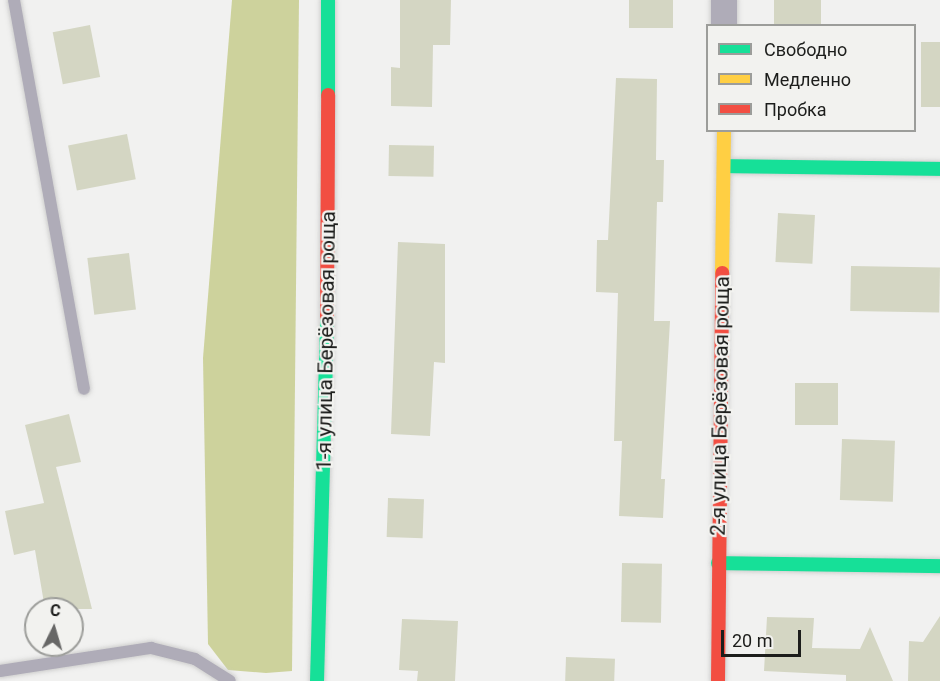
<!DOCTYPE html>
<html>
<head>
<meta charset="utf-8">
<style>
	body { margin:0 }
	#map { position:relative; width:940px; height:681px; overflow:hidden; background:#f1f1f0; font-family:Roboto,sans-serif }
	div>[style] { position:absolute }
	.forest>* { inset:0; background:#cdd29c }
	.building>* { inset:0; background:#d4d6c3; transform-origin:0 0 }
	.roads { filter:drop-shadow(0 0 2px #cfcfce) drop-shadow(0 0 2px #cfcfce) }
	.lane>* { height:12px; margin:-6px; padding:0 6px; transform-origin:6px; border-radius:6px; background:#afacb8 }
	.street>* { height:26px; margin:-13px; padding:0 13px; transform-origin:13px; border-radius:13px; background:#afacb8 }
	.fast>* { height:14px; margin:-7px; padding:0 7px; transform-origin:7px; border-radius:7px; background:#16e098 }
	.slow>* { height:14px; margin:-7px; padding:0 7px; transform-origin:7px; border-radius:7px; background:#ffcf43 }
	.jam>* { height:14px; margin:-7px; padding:0 7px; transform-origin:7px; border-radius:7px; background:#f24e42 }
	span { translate:-50% -50%; white-space:nowrap; text-align:center; line-height:1.15; -webkit-text-stroke:4.5px #f2f2ef; paint-order:stroke }
	.street-label { font-size:21px; color:#1c1d1b }
	.legend { position:absolute; left:706px; top:24px; width:210px; height:108px; box-sizing:border-box; background:#f2f2ef; border:2px solid #9c9d9a; margin:0; padding:8px 10px; list-style:none; font-size:18px; color:#1c1d1b }
	.legend li { display:flex; align-items:center; gap:12px; height:30px }
	.legend b { width:30px; border:2px solid #9c9d9a }
	.north { position:absolute; left:24px; top:597px; width:60px; height:60px; box-sizing:border-box; background:#f2f2ef; border:2px solid #9c9d9a; border-radius:50%; rotate:5deg; font-size:16px; font-weight:700; line-height:24px; text-align:center; color:#1c1d1b }
	.north::after { content:''; display:block; margin:auto; width:21px; height:27px; background:#676766; clip-path:polygon(50% 0,100% 100%,50% 72%,0 100%) }
	.scale { position:absolute; left:721px; top:630px; width:80px; height:27px; box-sizing:border-box; border:3px solid #1c1d1b; border-top:0; padding-left:8px; font-size:18px; line-height:21px; white-space:nowrap; color:#1c1d1b; -webkit-text-stroke:4px #f2f2ef; paint-order:stroke }
</style>
</head>
<body>
<div id="map">
	<div class="forest">
		<i style="clip-path:polygon(232px 0,299px 0,292px 671px,266px 673px,228px 670px,208px 644px,203px 358px)"></i>
	</div>
	<div class="building">
		<i style="clip-path:polygon(400px 0,451px 0,450px 45px,433px 45px,432px 107px,391px 106px,391px 67px,400px 68px)"></i>
		<i style="left:629px;top:0;width:44px;height:28px"></i>
		<i style="left:774px;top:0;width:47px;height:26px"></i>
		<i style="left:90px;top:25px;width:53px;height:38px;rotate:79deg"></i>
		<i style="left:921px;top:42px;width:19px;height:65px"></i>
		<i style="clip-path:polygon(616px 78px,657px 79px,656px 160px,664px 160px,663px 202px,657px 202px,654px 321px,670px 321px,661px 479px,665px 479px,663px 518px,619px 516px,622px 441px,614px 441px,618px 293px,596px 292px,597px 240px,608px 240px)"></i>
		<i style="left:127px;top:134px;width:46px;height:60px;rotate:79deg"></i>
		<i style="left:389px;top:145px;width:45px;height:31px;rotate:1deg"></i>
		<i style="left:778px;top:213px;width:37px;height:49px;rotate:3deg"></i>
		<i style="clip-path:polygon(398px 242px,445px 244px,445px 363px,434px 362px,430px 436px,391px 434px)"></i>
		<i style="left:129px;top:253px;width:57px;height:42px;rotate:83deg"></i>
		<i style="left:851px;top:266px;width:89px;height:45px;rotate:1deg"></i>
		<i style="left:795px;top:383px;width:43px;height:42px"></i>
		<i style="clip-path:polygon(69px 414px,81px 462px,56px 467px,92px 609px,45px 609px,35px 550px,14px 555px,5px 511px,44px 503px,25px 425px)"></i>
		<i style="left:842px;top:439px;width:53px;height:61px;rotate:2deg"></i>
		<i style="left:388px;top:498px;width:36px;height:39px;rotate:2deg"></i>
		<i style="left:622px;top:563px;width:40px;height:59px;rotate:1deg"></i>
		<i style="clip-path:polygon(940px 616px,940px 681px,908px 681px,909px 641px,923px 642px)"></i>
		<i style="clip-path:polygon(767px 617px,814px 618px,812px 648px,860px 649px,870px 627px,893px 681px,846px 681px,846px 675px,764px 671px)"></i>
		<i style="clip-path:polygon(402px 619px,458px 621px,455px 681px,417px 681px,418px 671px,399px 670px)"></i>
		<i style="left:566px;top:657px;width:49px;height:24px;rotate:2deg"></i>
	</div>
	<div class="roads">
		<div class="lane">
			<i style="left:14px;top:0;width:395px;rotate:79.8deg"></i>
			<i style="left:0;top:671px;width:153px;rotate:-8.7deg"></i>
			<i style="left:151px;top:648px;width:45px;rotate:14deg"></i>
			<i style="left:195px;top:659px;width:41px;rotate:32.2deg"></i>
		</div>
		<div class="street">
			<i style="left:724px;top:0;width:26px;rotate:90deg"></i>
		</div>
		<div class="fast">
			<i style="left:328px;top:95px;width:95px;rotate:-90deg"></i>
			<i style="left:724px;top:166px;width:216px;rotate:0.8deg"></i>
			<i style="left:718px;top:563px;width:222px;rotate:0.8deg"></i>
			<i style="left:317px;top:681px;width:364px;rotate:-88.4deg"></i>
		</div>
		<div class="slow">
			<i style="left:722px;top:273px;width:143px;rotate:-89.2deg"></i>
		</div>
		<div class="jam">
			<i style="left:327px;top:317px;width:222px;rotate:-89.7deg"></i>
			<i style="left:718px;top:681px;width:408px;rotate:-89.4deg"></i>
		</div>
	</div>
	<div class="street-label">
		<span style="left:326px;top:341px;rotate:-89deg">1-я улица Берёзовая роща</span>
		<span style="left:720px;top:406px;rotate:-89deg">2-я улица Берёзовая роща</span>
	</div>
	<ul class="legend">
	<li><b style="height:8px;background:#16e098"></b>Свободно</li>
	<li><b style="height:8px;background:#ffcf43"></b>Медленно</li>
	<li><b style="height:8px;background:#f24e42"></b>Пробка</li>
	</ul>
	<div class="north">С</div>
	<div class="scale">20 m</div>
</div>
</body>
</html>
